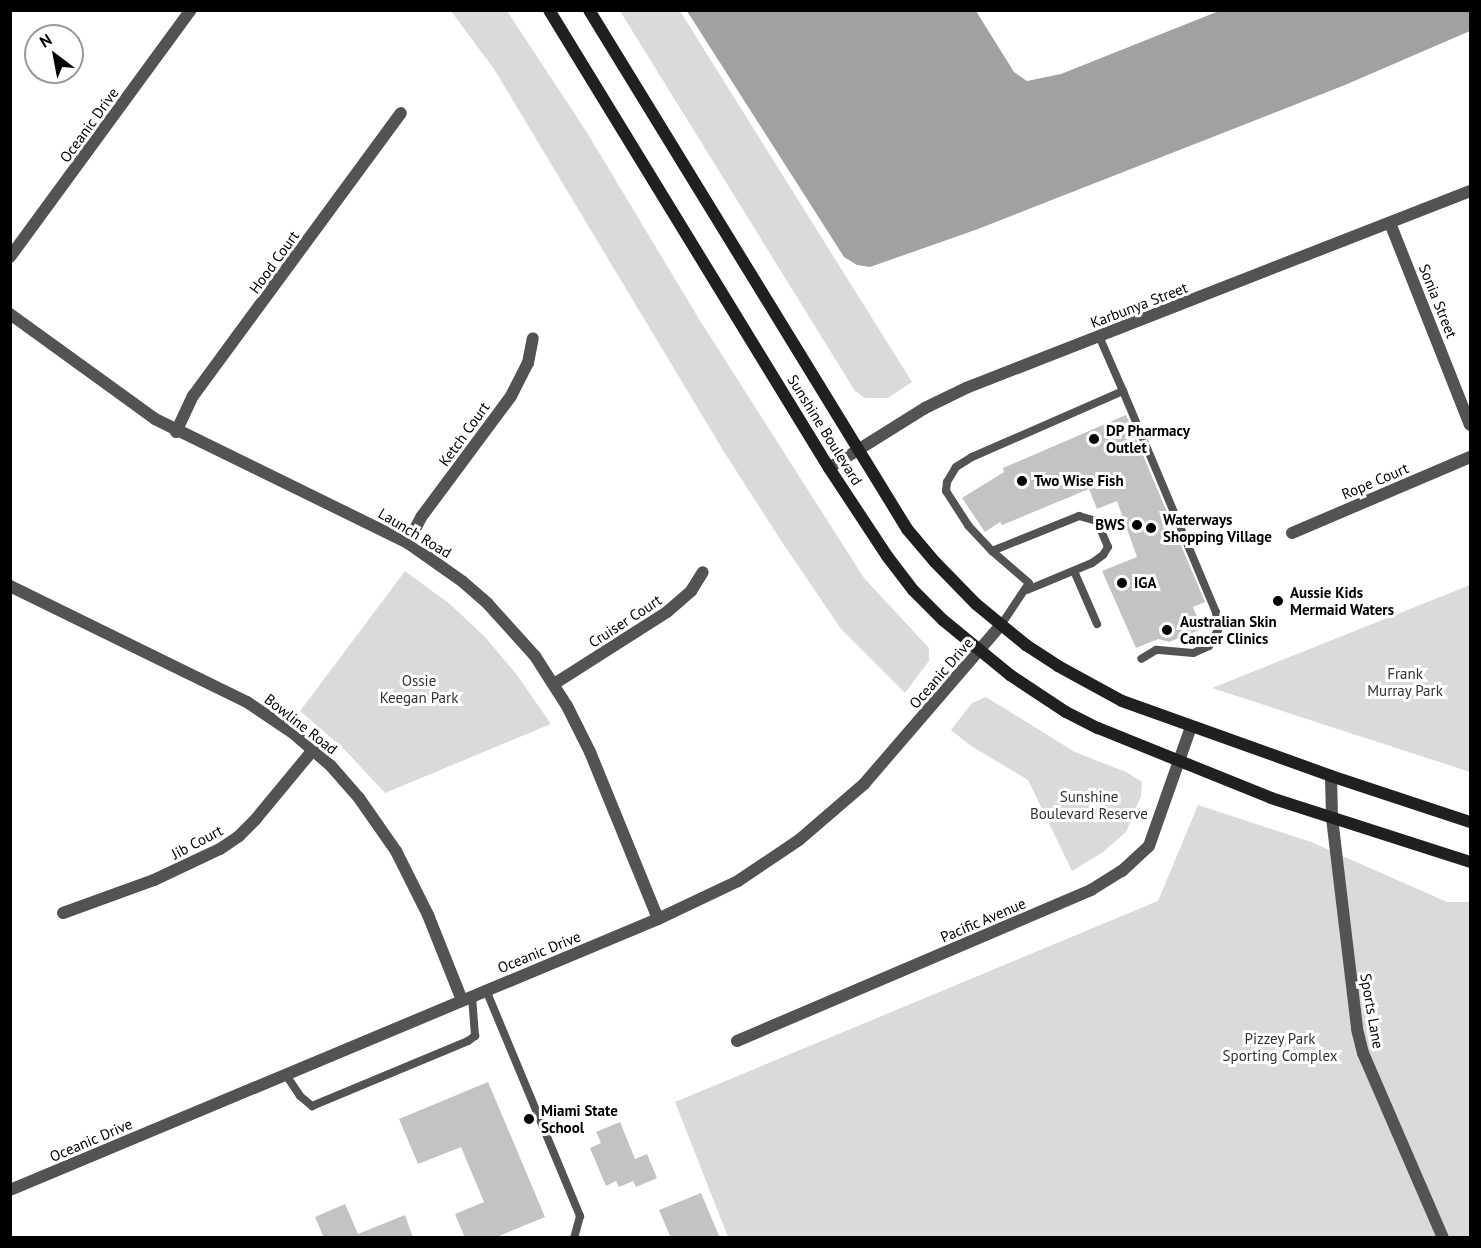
<!DOCTYPE html>
<html>
<head>
<meta charset="utf-8">
<style>
	body { margin:0 }
	#map { position:relative; width:1481px; height:1248px; overflow:hidden; background:#fff; font-family:"PT Sans",sans-serif }
	div>[style] { position:absolute }
	.green>* { inset:0; background:#dadada }
	.water>* { inset:0; background:#a1a1a1 }
	.building>* { inset:0; background:#c3c3c3 }
	.service>* { height:8px; margin:-4px; padding:0 4px; transform-origin:4px; border-radius:4px; background:#535353 }
	.minor>* { height:12px; margin:-6px; padding:0 6px; transform-origin:6px; border-radius:6px; background:#535353 }
	.tertiary>* { height:12px; margin:-6px; padding:0 6px; transform-origin:6px; border-radius:6px; background:#535353 }
	.secondary>* { height:12px; margin:-6px; padding:0 6px; transform-origin:6px; border-radius:6px; background:#202020 }
	.dots>* { width:16px; height:16px; translate:-50% -50%; box-sizing:border-box; border:3px solid #fff; border-radius:50% }
	span { translate:-50% -50%; white-space:nowrap; text-align:center; line-height:1.15; -webkit-text-stroke:6px #fff; paint-order:stroke }
	.street-label { font-size:15px; color:#000 }
	.poi-label { font-size:15px; color:#000; font-weight:700 }
	.left { translate:0 -50%; text-align:left }
	.right { translate:-100% -50%; text-align:right }
	.park-label { font-size:15px; color:#313131 }
	.frame { position:absolute; inset:0; border:12px solid #000; pointer-events:none }
	.north { position:absolute; left:24px; top:24px; width:60px; height:60px; box-sizing:border-box; background:#fff; border:2px solid #999; border-radius:50%; rotate:328deg; font-size:16px; font-weight:700; line-height:24px; text-align:center; color:#000 }
	.north::after { content:''; display:block; margin:auto; width:21px; height:27px; background:#000; clip-path:polygon(50% 0,100% 100%,50% 72%,0 100%) }
</style>
</head>
<body>
<div id="map">
	<div class="green">
		<i style="clip-path:polygon(451px 11px,507px 11px,586px 131px,699px 319px,864px 578px,929px 648px,929px 661px,905px 693px,841px 629px,782px 542px,726px 455px,494px 69px)"></i>
		<i style="clip-path:polygon(620px 11px,680px 11px,912px 382px,888px 398px,865px 398px,855px 391px)"></i>
		<i style="clip-path:polygon(405px 571px,451px 605px,486px 638px,517px 675px,551px 724px,385px 793px,344px 749px,300px 711px)"></i>
		<i style="clip-path:polygon(1470px 585px,1470px 772px,1212px 688px)"></i>
		<i style="clip-path:polygon(986px 697px,1075px 752px,1126px 772px,1142px 782px,1141px 796px,1126px 832px,1103px 852px,1072px 871px,1028px 780px,971px 746px,951px 730px,972px 703px)"></i>
		<i style="clip-path:polygon(1198px 805px,1311px 842px,1447px 902px,1470px 902px,1470px 1237px,728px 1237px,675px 1102px,1158px 901px)"></i>
	</div>
	<div class="water">
		<i style="clip-path:polygon(687px 11px,976px 11px,1014px 72px,1027px 81px,1061px 74px,1219px 11px,1470px 11px,1470px 31px,1345px 85px,978px 229px,870px 267px,857px 265px,844px 257px)"></i>
	</div>
	<div class="building">
		<i style="clip-path:polygon(1126px 415px,1205px 602px,1193px 607px,1202px 629px,1169px 642px,1158px 639px,1136px 648px,1102px 571px,1137px 557px,1117px 501px,1097px 509px,1089px 489px,1002px 525px,1000px 522px,985px 532px,962px 498px,1004px 472px,1003px 468px)"></i>
		<i style="clip-path:polygon(488px 1082px,545px 1217px,494px 1238px,465px 1238px,455px 1214px,484px 1202px,461px 1147px,418px 1164px,399px 1119px)"></i>
		<i style="clip-path:polygon(620px 1122px,635px 1159px,647px 1154px,657px 1178px,636px 1187px,633px 1181px,619px 1187px,616px 1181px,606px 1186px,590px 1148px,601px 1143px,596px 1132px)"></i>
		<i style="clip-path:polygon(701px 1193px,720px 1238px,671px 1238px,659px 1210px)"></i>
		<i style="clip-path:polygon(345px 1204px,358px 1234px,405px 1215px,413px 1238px,324px 1238px,315px 1217px)"></i>
	</div>
	<div class="service">
		<i style="left:1123px;top:391px;width:240px;rotate:67.2deg"></i>
		<i style="left:1216px;top:612px;width:18px;rotate:84deg"></i>
		<i style="left:1218px;top:630px;width:18px;rotate:119deg"></i>
		<i style="left:1209px;top:646px;width:17px;rotate:156deg"></i>
		<i style="left:1193px;top:653px;width:37px;rotate:-175deg"></i>
		<i style="left:1156px;top:650px;width:17px;rotate:149deg"></i>
		<i style="left:992px;top:551px;width:94px;rotate:-21.9deg"></i>
		<i style="left:1079px;top:516px;width:19px;rotate:16deg"></i>
		<i style="left:1097px;top:521px;width:28px;rotate:67deg"></i>
		<i style="left:1108px;top:547px;width:9px;rotate:122deg"></i>
		<i style="left:1103px;top:555px;width:14px;rotate:144deg"></i>
		<i style="left:1092px;top:563px;width:70px;rotate:157.4deg"></i>
		<i style="left:1074px;top:571px;width:58px;rotate:66.5deg"></i>
		<i style="left:1001px;top:625px;width:50px;rotate:-56.3deg"></i>
		<i style="left:1029px;top:583px;width:49px;rotate:-139.1deg"></i>
		<i style="left:992px;top:551px;width:35px;rotate:-133deg"></i>
		<i style="left:968px;top:525px;width:40px;rotate:-122.9deg"></i>
		<i style="left:946px;top:491px;width:9px;rotate:-84deg"></i>
		<i style="left:947px;top:482px;width:17px;rotate:-59deg"></i>
		<i style="left:956px;top:467px;width:19px;rotate:-32deg"></i>
		<i style="left:972px;top:457px;width:165px;rotate:-23.6deg"></i>
		<i style="left:1123px;top:391px;width:60px;rotate:-113.6deg"></i>
		<i style="left:486px;top:990px;width:245px;rotate:67.4deg"></i>
		<i style="left:580px;top:1216px;width:23px;rotate:105deg"></i>
		<i style="left:286px;top:1075px;width:25px;rotate:56deg"></i>
		<i style="left:300px;top:1096px;width:16px;rotate:40deg"></i>
		<i style="left:312px;top:1106px;width:169px;rotate:-22.6deg"></i>
		<i style="left:468px;top:1041px;width:9px;rotate:-36deg"></i>
		<i style="left:475px;top:1036px;width:40px;rotate:-94.3deg"></i>
	</div>
	<div class="minor">
		<i style="left:1390px;top:223px;width:217px;rotate:68.4deg"></i>
		<i style="left:10px;top:314px;width:179px;rotate:35.9deg"></i>
		<i style="left:155px;top:419px;width:282px;rotate:26.1deg"></i>
		<i style="left:408px;top:543px;width:67px;rotate:35.3deg"></i>
		<i style="left:463px;top:582px;width:33px;rotate:41deg"></i>
		<i style="left:488px;top:604px;width:70px;rotate:47.9deg"></i>
		<i style="left:535px;top:656px;width:59px;rotate:57.4deg"></i>
		<i style="left:567px;top:706px;width:51px;rotate:63.4deg"></i>
		<i style="left:590px;top:752px;width:180px;rotate:67.8deg"></i>
		<i style="left:176px;top:432px;width:40px;rotate:-65deg"></i>
		<i style="left:193px;top:396px;width:351px;rotate:-53.7deg"></i>
		<i style="left:1292px;top:533px;width:194px;rotate:-23.1deg"></i>
		<i style="left:408px;top:543px;width:30px;rotate:-63deg"></i>
		<i style="left:422px;top:516px;width:149px;rotate:-53.4deg"></i>
		<i style="left:511px;top:396px;width:37px;rotate:-63deg"></i>
		<i style="left:528px;top:363px;width:25px;rotate:-79deg"></i>
		<i style="left:10px;top:586px;width:264px;rotate:26.1deg"></i>
		<i style="left:247px;top:702px;width:55px;rotate:34deg"></i>
		<i style="left:293px;top:733px;width:50px;rotate:41deg"></i>
		<i style="left:331px;top:766px;width:43px;rotate:48.8deg"></i>
		<i style="left:359px;top:798px;width:65px;rotate:55.1deg"></i>
		<i style="left:396px;top:851px;width:72px;rotate:63.4deg"></i>
		<i style="left:428px;top:915px;width:92px;rotate:68.2deg"></i>
		<i style="left:554px;top:684px;width:134px;rotate:-32.5deg"></i>
		<i style="left:667px;top:612px;width:32px;rotate:-41deg"></i>
		<i style="left:691px;top:591px;width:22px;rotate:-58deg"></i>
		<i style="left:63px;top:913px;width:97px;rotate:-19.9deg"></i>
		<i style="left:154px;top:880px;width:73px;rotate:-25.2deg"></i>
		<i style="left:220px;top:849px;width:23px;rotate:-34deg"></i>
		<i style="left:239px;top:836px;width:23px;rotate:-45deg"></i>
		<i style="left:255px;top:820px;width:91px;rotate:-50.4deg"></i>
		<i style="left:737px;top:1041px;width:385px;rotate:-23.1deg"></i>
		<i style="left:1091px;top:890px;width:36px;rotate:-32deg"></i>
		<i style="left:1122px;top:871px;width:37px;rotate:-43deg"></i>
		<i style="left:1149px;top:846px;width:126px;rotate:-70.6deg"></i>
	</div>
	<div class="tertiary">
		<i style="left:10px;top:257px;width:306px;rotate:-53.8deg"></i>
		<i style="left:829px;top:468px;width:113px;rotate:-32deg"></i>
		<i style="left:925px;top:408px;width:46px;rotate:-26deg"></i>
		<i style="left:966px;top:388px;width:541px;rotate:-21.35deg"></i>
		<i style="left:1331px;top:776px;width:42px;rotate:88.6deg"></i>
		<i style="left:1332px;top:818px;width:212px;rotate:83.2deg"></i>
		<i style="left:1357px;top:1029px;width:25px;rotate:76deg"></i>
		<i style="left:1363px;top:1053px;width:202px;rotate:66.6deg"></i>
		<i style="left:10px;top:1190px;width:702px;rotate:-22.7deg"></i>
		<i style="left:658px;top:919px;width:89px;rotate:-25.4deg"></i>
		<i style="left:738px;top:881px;width:73px;rotate:-33.9deg"></i>
		<i style="left:799px;top:840px;width:86px;rotate:-40.7deg"></i>
		<i style="left:864px;top:784px;width:210px;rotate:-49.3deg"></i>
	</div>
	<div class="secondary">
		<i style="left:549px;top:10px;width:537px;rotate:58.56deg"></i>
		<i style="left:829px;top:468px;width:105px;rotate:56.6deg"></i>
		<i style="left:887px;top:556px;width:43px;rotate:52.6deg"></i>
		<i style="left:913px;top:590px;width:42px;rotate:45deg"></i>
		<i style="left:943px;top:620px;width:87px;rotate:39.4deg"></i>
		<i style="left:1010px;top:675px;width:67px;rotate:33.5deg"></i>
		<i style="left:1066px;top:712px;width:36px;rotate:27deg"></i>
		<i style="left:1098px;top:728px;width:187px;rotate:22deg"></i>
		<i style="left:1271px;top:798px;width:209px;rotate:17.8deg"></i>
		<i style="left:589px;top:10px;width:609px;rotate:58.5deg"></i>
		<i style="left:907px;top:529px;width:43px;rotate:49.7deg"></i>
		<i style="left:935px;top:562px;width:59px;rotate:45.7deg"></i>
		<i style="left:976px;top:604px;width:65px;rotate:39.4deg"></i>
		<i style="left:1026px;top:645px;width:38px;rotate:33deg"></i>
		<i style="left:1058px;top:666px;width:73px;rotate:28.7deg"></i>
		<i style="left:1122px;top:701px;width:222px;rotate:19.7deg"></i>
		<i style="left:1331px;top:776px;width:146px;rotate:18.3deg"></i>
	</div>
	<div class="dots">
		<i style="left:1094px;top:439px;background:#000"></i>
		<i style="left:1022px;top:481px;background:#000"></i>
		<i style="left:1137px;top:525px;background:#000"></i>
		<i style="left:1151px;top:528px;background:#000"></i>
		<i style="left:1122px;top:583px;background:#000"></i>
		<i style="left:1278px;top:601px;background:#000"></i>
		<i style="left:1167px;top:630px;background:#000"></i>
		<i style="left:529px;top:1119px;background:#000"></i>
	</div>
	<div class="street-label">
		<span style="left:89px;top:125px;rotate:-54deg">Oceanic Drive</span>
		<span style="left:274px;top:262px;rotate:-54deg">Hood Court</span>
		<span style="left:1438px;top:301px;rotate:68deg">Sonia Street</span>
		<span style="left:1139px;top:305px;rotate:-21deg">Karbunya Street</span>
		<span style="left:825px;top:430px;rotate:58deg">Sunshine Boulevard</span>
		<span style="left:464px;top:434px;rotate:-54deg">Ketch Court</span>
		<span style="left:1375px;top:481px;rotate:-23deg">Rope Court</span>
		<span style="left:415px;top:533px;rotate:31deg">Launch Road</span>
		<span style="left:625px;top:621px;rotate:-33deg">Cruiser Court</span>
		<span style="left:941px;top:673px;rotate:-49deg">Oceanic Drive</span>
		<span style="left:301px;top:724px;rotate:38deg">Bowline Road</span>
		<span style="left:197px;top:842px;rotate:-28deg">Jib Court</span>
		<span style="left:983px;top:920px;rotate:-23deg">Pacific Avenue</span>
		<span style="left:539px;top:952px;rotate:-22deg">Oceanic Drive</span>
		<span style="left:1372px;top:1011px;rotate:80deg">Sports Lane</span>
		<span style="left:91px;top:1140px;rotate:-23deg">Oceanic Drive</span>
	</div>
	<div class="poi-label">
		<span class="left" style="left:1106px;top:439px">DP Pharmacy<br>Outlet</span>
		<span class="left" style="left:1034px;top:481px">Two Wise Fish</span>
		<span class="left" style="left:1163px;top:528px">Waterways<br>Shopping Village</span>
		<span class="right" style="left:1125px;top:525px">BWS</span>
		<span class="left" style="left:1134px;top:583px">IGA</span>
		<span class="left" style="left:1290px;top:601px">Aussie Kids<br>Mermaid Waters</span>
		<span class="left" style="left:1180px;top:630px">Australian Skin<br>Cancer Clinics</span>
		<span class="left" style="left:541px;top:1119px">Miami State<br>School</span>
	</div>
	<div class="park-label">
		<span style="left:1405px;top:682px">Frank<br>Murray Park</span>
		<span style="left:419px;top:689px">Ossie<br>Keegan Park</span>
		<span style="left:1089px;top:805px">Sunshine<br>Boulevard Reserve</span>
		<span style="left:1280px;top:1047px">Pizzey Park<br>Sporting Complex</span>
	</div>
	<div class="frame"></div>
	<div class="north">N</div>
</div>
</body>
</html>
